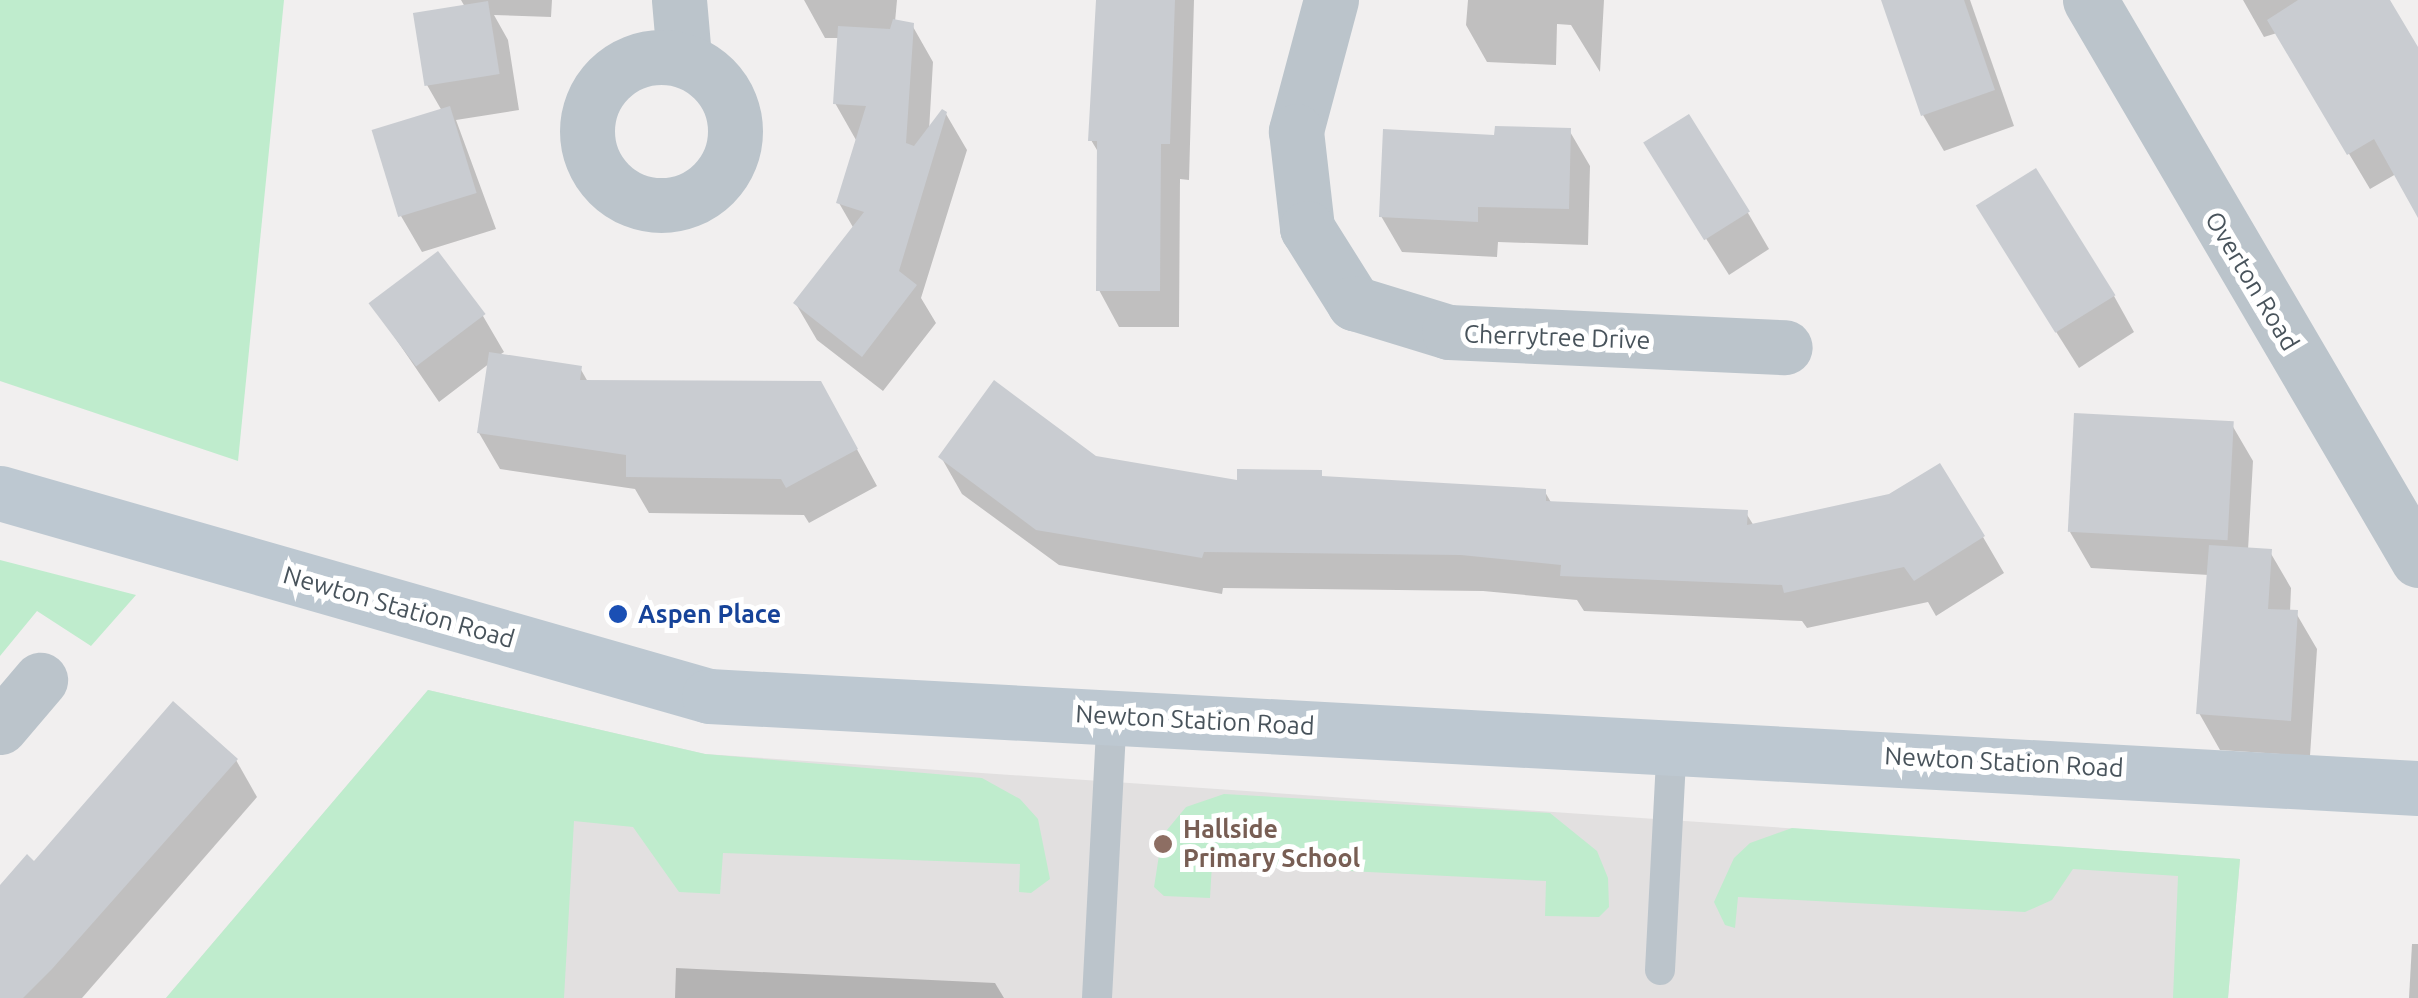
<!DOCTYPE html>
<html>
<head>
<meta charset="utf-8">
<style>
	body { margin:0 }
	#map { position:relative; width:2418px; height:998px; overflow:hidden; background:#f1efef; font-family:Ubuntu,sans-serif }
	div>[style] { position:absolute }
	.education>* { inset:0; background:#e2e0e0 }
	.green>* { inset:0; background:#bfeccd }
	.shadow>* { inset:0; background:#0003 }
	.building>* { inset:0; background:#c9ccd1; transform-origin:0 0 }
	.lane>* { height:30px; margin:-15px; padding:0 15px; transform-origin:15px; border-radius:15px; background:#bbc4cb }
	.street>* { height:55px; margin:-27.5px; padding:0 27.5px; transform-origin:27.5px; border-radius:27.5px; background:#bbc4cb }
	.street>.ring { margin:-27.5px; padding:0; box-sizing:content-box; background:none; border:55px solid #bbc4cb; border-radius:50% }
	.secondary>* { height:55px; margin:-27.5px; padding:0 27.5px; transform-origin:27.5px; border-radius:27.5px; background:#bdc8d1 }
	.dots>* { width:28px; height:28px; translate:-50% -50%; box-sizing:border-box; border:5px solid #fff; border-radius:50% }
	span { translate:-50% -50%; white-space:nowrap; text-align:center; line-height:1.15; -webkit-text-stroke:10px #fff; paint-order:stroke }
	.street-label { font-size:25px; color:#48535b }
	.transit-label { font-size:25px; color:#164399; font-weight:700 }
	.left { translate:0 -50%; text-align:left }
	.education-label { font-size:25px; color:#785e54; font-weight:700 }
</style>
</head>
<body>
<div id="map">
	<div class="education">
		<i style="clip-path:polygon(428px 690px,705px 754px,2240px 859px,2228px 998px,166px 998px)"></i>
	</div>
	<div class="green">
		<i style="clip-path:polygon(0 0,284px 0,238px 461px,0 381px)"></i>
		<i style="clip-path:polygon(0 560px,136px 595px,91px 646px,37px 611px,0 656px)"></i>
		<i style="clip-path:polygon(428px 690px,705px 754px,982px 778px,1020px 799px,1038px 819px,1050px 879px,1031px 893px,1019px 892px,1020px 864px,723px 853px,720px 894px,679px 892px,633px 827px,574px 821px,564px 998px,166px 998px)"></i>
		<i style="clip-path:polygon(1224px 794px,1550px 813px,1597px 851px,1608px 878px,1609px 907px,1599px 917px,1545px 916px,1546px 881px,1212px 864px,1210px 898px,1164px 896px,1154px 887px,1162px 836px,1186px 807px)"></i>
		<i style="clip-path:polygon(1792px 828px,2240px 859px,2228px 998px,2173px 998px,2178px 876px,2073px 869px,2052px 900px,2025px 912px,1738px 897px,1735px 928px,1725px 925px,1714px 902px,1734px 858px,1750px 843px)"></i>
	</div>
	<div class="shadow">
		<i style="clip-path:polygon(461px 0,552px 0,551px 17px,494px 15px,508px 40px,519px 110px,456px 120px,496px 229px,422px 252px,401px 216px,442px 111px,427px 85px,465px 7px)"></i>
		<i style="clip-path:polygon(804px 0,897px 0,895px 22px,912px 25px,933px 62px,929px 131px,946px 114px,967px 150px,921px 298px,936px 323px,883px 391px,817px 340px,796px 304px,854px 229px,839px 203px,856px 140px,835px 103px,840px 38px,825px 38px)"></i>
		<i style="clip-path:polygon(1097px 0,1194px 0,1189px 180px,1180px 179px,1179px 327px,1119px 327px,1099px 290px,1100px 155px,1091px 140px)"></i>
		<i style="clip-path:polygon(1468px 0,1604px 0,1600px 72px,1571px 25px,1557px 24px,1556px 65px,1487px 62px,1466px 25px)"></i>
		<i style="clip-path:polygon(1884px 0,1970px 0,2014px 126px,1944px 151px,1923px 115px)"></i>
		<i style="clip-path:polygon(2243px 0,2351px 0,2418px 51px,2418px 213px,2396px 174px,2370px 189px,2277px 33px,2264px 37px)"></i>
		<i style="clip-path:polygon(1569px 130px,1590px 166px,1588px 245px,1498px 242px,1497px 257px,1402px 252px,1381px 216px,1497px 138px)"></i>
		<i style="clip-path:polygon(1669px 180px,1748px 213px,1769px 249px,1729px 275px)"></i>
		<i style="clip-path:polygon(2000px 243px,2114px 296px,2134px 332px,2079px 368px)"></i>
		<i style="clip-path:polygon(438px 254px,483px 316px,504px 352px,498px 356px,580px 368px,588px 382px,841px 420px,877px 486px,809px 523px,804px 515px,649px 513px,635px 489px,500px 469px,479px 433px,490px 363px,439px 402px,372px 304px)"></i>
		<i style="clip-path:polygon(2232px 425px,2253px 461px,2248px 550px,2270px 552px,2291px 588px,2290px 612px,2296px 613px,2317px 649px,2310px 756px,2220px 750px,2199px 713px,2209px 575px,2091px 568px,2070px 532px)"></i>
		<i style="clip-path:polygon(941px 457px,1095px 459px,1240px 483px,1320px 473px,1324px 479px,1545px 492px,1552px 504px,1746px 513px,1754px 526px,1983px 537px,2004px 573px,1936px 616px,1928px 602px,1807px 628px,1802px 621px,1584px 611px,1577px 600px,1483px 591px,1223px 588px,1222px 594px,1059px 565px,962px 494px)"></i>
		<i style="clip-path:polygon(236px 760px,257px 797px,82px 998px,0 998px,0 889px)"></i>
		<i style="clip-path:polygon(2412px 944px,2418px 944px,2418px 998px,2409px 998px)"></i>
		<i style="clip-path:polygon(676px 968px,995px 983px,1004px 998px,675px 998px)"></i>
	</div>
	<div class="building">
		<i style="clip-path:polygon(1096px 0,1175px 0,1170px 144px,1161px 144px,1160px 291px,1096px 291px,1097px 141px,1088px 141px)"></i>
		<i style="clip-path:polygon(1881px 0,1964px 0,1995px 90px,1921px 116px)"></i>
		<i style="clip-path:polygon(2298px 0,2390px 0,2418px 47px,2418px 218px,2374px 139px,2347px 155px,2267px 20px)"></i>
		<i style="left:488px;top:1px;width:74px;height:76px;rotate:81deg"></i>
		<i style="clip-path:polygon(893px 19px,914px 23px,906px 143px,914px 146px,942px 109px,947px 112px,899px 271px,917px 285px,862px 357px,793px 303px,864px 212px,836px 203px,866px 106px,833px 104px,838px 26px,890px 29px)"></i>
		<i style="left:450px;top:106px;width:91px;height:82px;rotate:73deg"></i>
		<i style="left:1689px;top:114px;width:115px;height:54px;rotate:58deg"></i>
		<i style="clip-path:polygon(1495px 126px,1571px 128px,1569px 209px,1478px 207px,1478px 222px,1379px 217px,1383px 129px,1494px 135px)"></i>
		<i style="left:2036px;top:168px;width:150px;height:71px;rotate:58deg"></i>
		<i style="left:438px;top:251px;width:79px;height:87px;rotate:53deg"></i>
		<i style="clip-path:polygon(489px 352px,582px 366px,580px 380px,821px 381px,858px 449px,786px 488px,781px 479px,626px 477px,626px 455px,477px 433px)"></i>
		<i style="clip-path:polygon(994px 380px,1096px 456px,1237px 480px,1237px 469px,1322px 470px,1322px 476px,1546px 489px,1546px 501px,1748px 510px,1747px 525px,1889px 494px,1940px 463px,1985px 536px,1914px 581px,1904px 567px,1784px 593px,1782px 585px,1560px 576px,1561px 565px,1461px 555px,1204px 552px,1202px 558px,1036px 530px,938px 457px)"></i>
		<i style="left:2074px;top:413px;width:160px;height:119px;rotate:3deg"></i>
		<i style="clip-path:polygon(2209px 545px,2272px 549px,2268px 609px,2298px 610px,2291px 721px,2196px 714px)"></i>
		<i style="clip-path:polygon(173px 701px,238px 759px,52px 969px,23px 998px,0 998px,0 885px,27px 854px,34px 861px)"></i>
	</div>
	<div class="lane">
		<i style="left:1660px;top:970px;width:226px;rotate:-87deg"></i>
		<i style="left:1097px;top:998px;width:282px;rotate:-87deg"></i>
	</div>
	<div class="street">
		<i style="left:679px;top:0;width:57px;rotate:85deg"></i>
		<i style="left:1331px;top:0;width:136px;rotate:105deg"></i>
		<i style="left:1296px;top:131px;width:98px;rotate:83.5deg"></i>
		<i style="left:1307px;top:228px;width:89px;rotate:57.9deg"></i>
		<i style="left:1354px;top:303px;width:99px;rotate:17deg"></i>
		<i style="left:1449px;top:332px;width:336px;rotate:2.6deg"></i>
		<i style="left:2090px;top:0;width:649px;rotate:59.64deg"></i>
		<i class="ring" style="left:587px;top:57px;width:93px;height:93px"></i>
		<i style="left:0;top:727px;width:62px;rotate:-49.6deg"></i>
	</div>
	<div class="secondary">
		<i style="left:0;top:493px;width:737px;rotate:15.98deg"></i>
		<i style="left:709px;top:696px;width:1711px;rotate:3.08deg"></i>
	</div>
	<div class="dots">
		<i style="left:618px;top:614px;background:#1a4fb4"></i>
		<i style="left:1163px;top:844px;background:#8d6e63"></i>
	</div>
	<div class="street-label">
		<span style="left:2252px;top:281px;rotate:59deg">Overton Road</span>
		<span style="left:1557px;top:337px;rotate:2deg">Cherrytree Drive</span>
		<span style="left:399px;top:607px;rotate:16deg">Newton Station Road</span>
		<span style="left:1195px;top:720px;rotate:3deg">Newton Station Road</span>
		<span style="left:2004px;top:762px;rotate:3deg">Newton Station Road</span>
	</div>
	<div class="transit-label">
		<span class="left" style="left:638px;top:614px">Aspen Place</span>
	</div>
	<div class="education-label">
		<span class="left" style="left:1183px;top:844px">Hallside<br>Primary School</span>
	</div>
</div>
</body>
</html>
